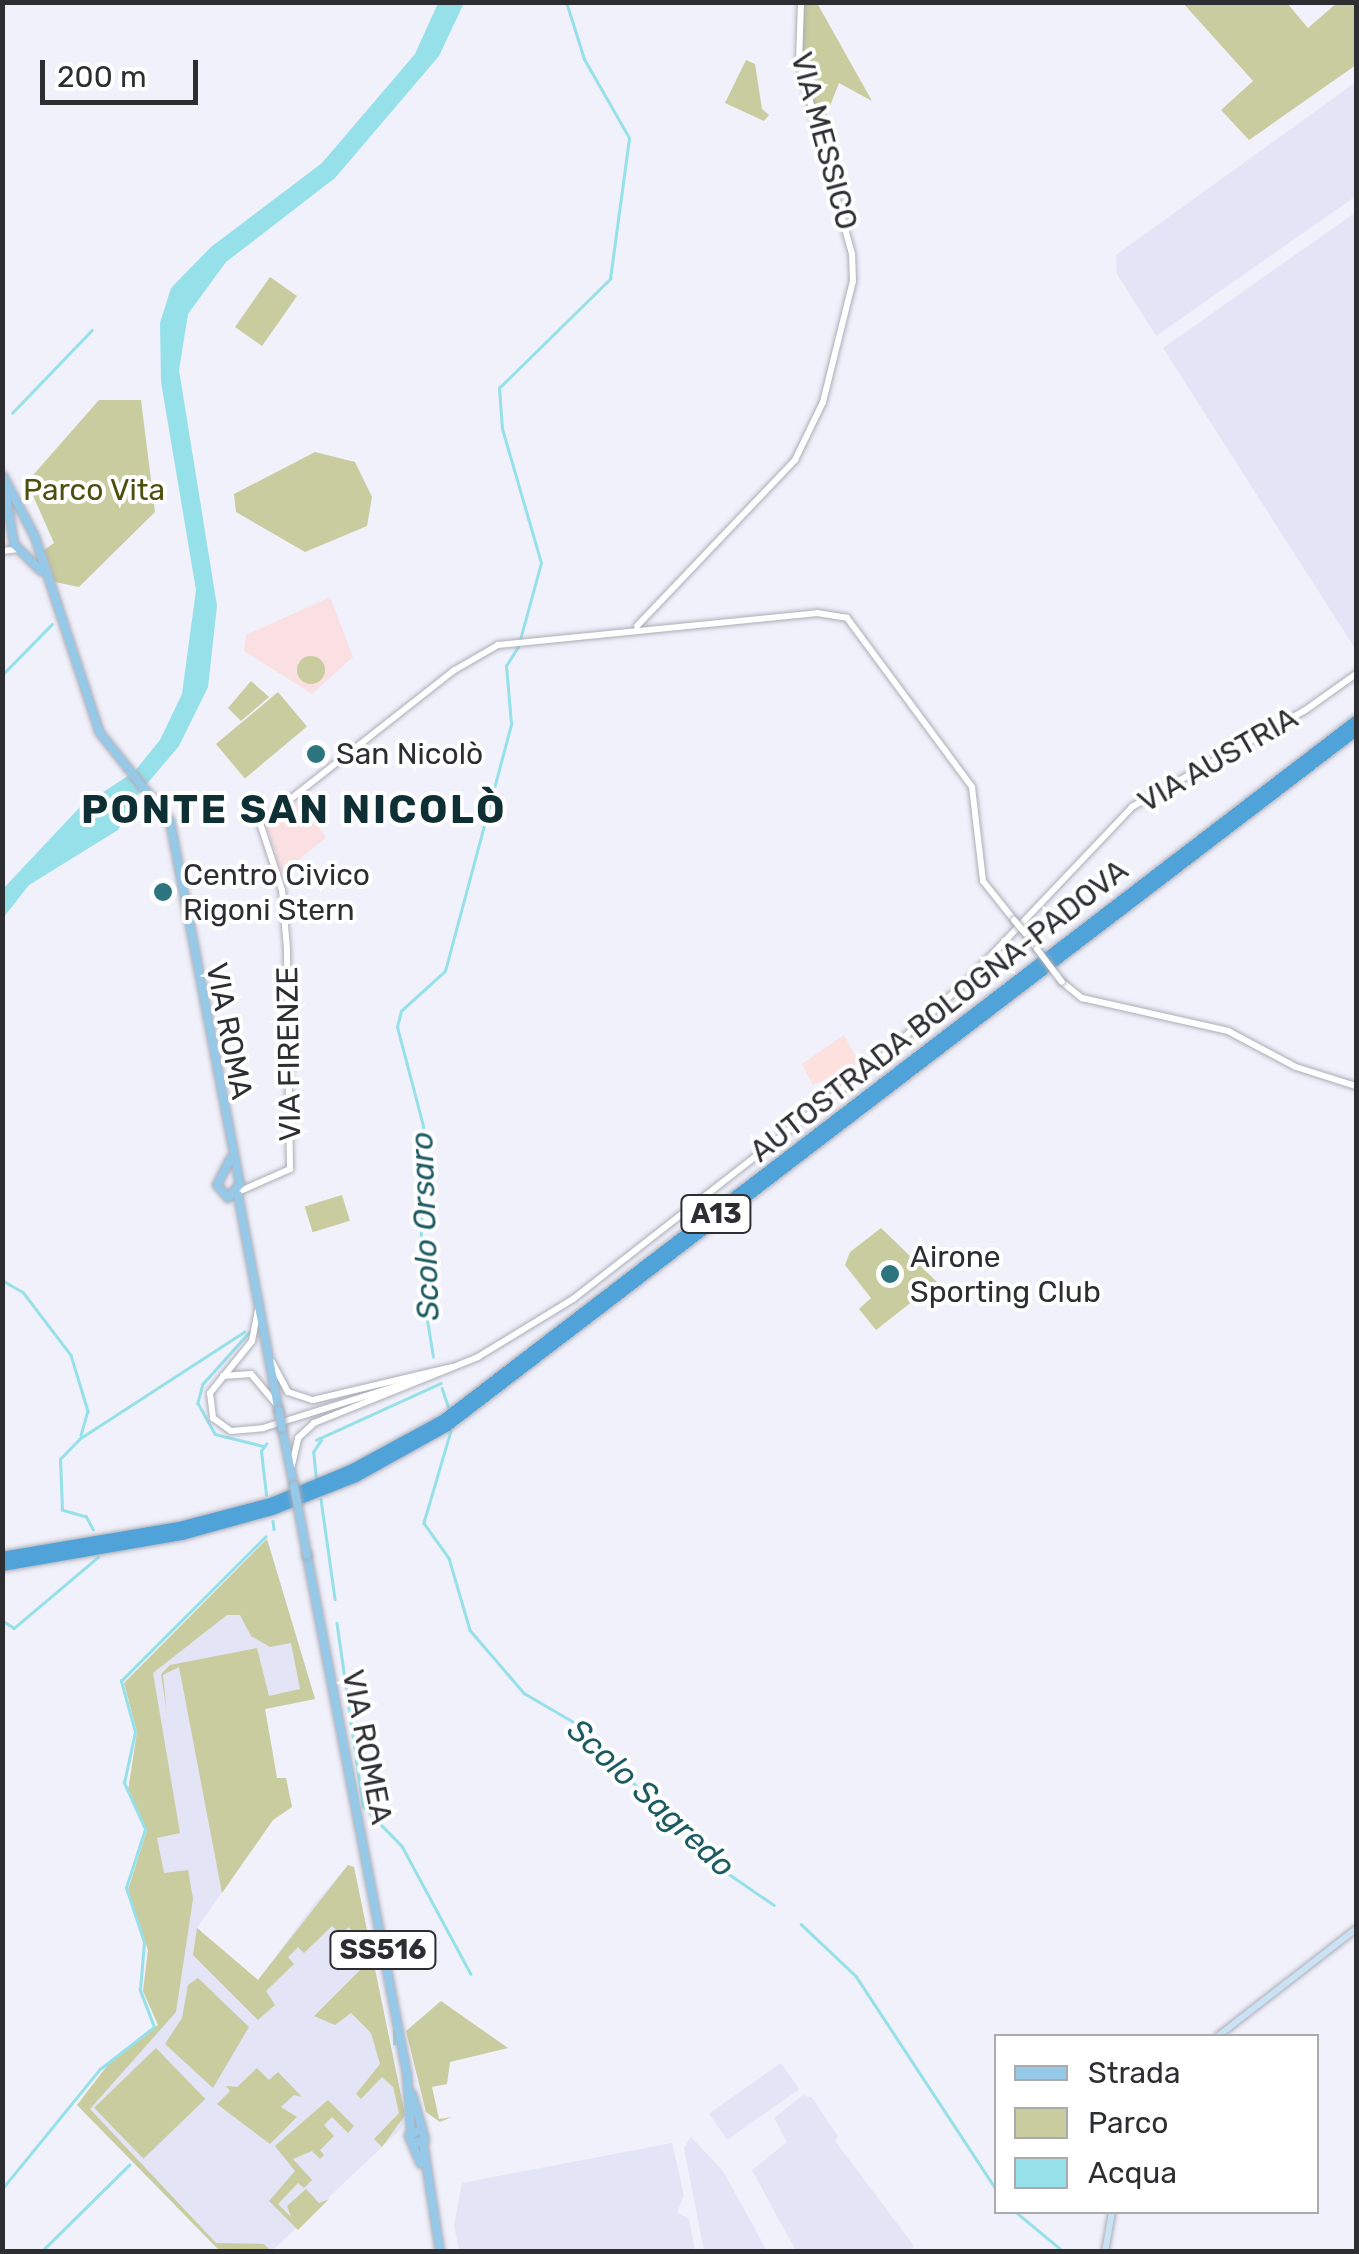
<!DOCTYPE html>
<html>
<head>
<meta charset="utf-8">
<style>
	body { margin:0 }
	#map { position:relative; width:1359px; height:2254px; overflow:hidden; background:#f0f1fb; font-family:Rubik,sans-serif }
	div>[style] { position:absolute }
	.commercial>* { inset:0; background:#fce1de }
	.built>* { inset:0; background:#e3e4f6; transform-origin:0 0 }
	.education>* { inset:0; background:#fbe0e3 }
	.green>* { inset:0; background:#c8cc9e; transform-origin:0 0 }
	.round { border-radius:50% }
	.water>* { inset:0; background:#96e0e9 }
	.stream>* { height:2.5px; margin:-1.25px; padding:0 1.25px; transform-origin:1.25px; border-radius:1.25px; background:#96e0e9 }
	.roads { filter:drop-shadow(0 0 2px #acadb7) drop-shadow(0 0 2px #acadb7) }
	.tertiary>* { height:6px; margin:-3px; padding:0 3px; transform-origin:3px; border-radius:3px; background:#fff }
	.secondary>* { height:6px; margin:-3px; padding:0 3px; transform-origin:3px; border-radius:3px; background:#cae3f4 }
	.primary>* { height:8px; margin:-4px; padding:0 4px; transform-origin:4px; border-radius:4px; background:#96c8e8 }
	.motorway>* { height:10px; margin:-5px; padding:0 5px; transform-origin:5px; border-radius:5px; background:#50a3d9 }
	.bridges { filter:drop-shadow(0 0 2px #acadb7) drop-shadow(0 0 2px #acadb7) }
	.tertiary-bridge>* { height:6px; margin:-3px; padding:0 3px; transform-origin:3px; border-radius:3px; background:#fff }
	.primary-bridge>* { height:8px; margin:-4px; padding:0 4px; transform-origin:4px; border-radius:4px; background:#96c8e8 }
	.dots>* { width:28px; height:28px; translate:-50% -50%; box-sizing:border-box; border:5px solid #fff; border-radius:50% }
	span { translate:-50% -50%; white-space:nowrap; text-align:center; line-height:1.15; -webkit-text-stroke:8px #fff; paint-order:stroke }
	.shield-label span { padding:2px 8px; background:#fff; border:2px solid; border-radius:8px; -webkit-text-stroke-width:0 }
	.shield-label { font-size:28px; color:#2d2e32; font-weight:700 }
	.street-label { font-size:30px; color:#2d2e32 }
	.park-label { font-size:30px; color:#4d4f0e }
	.poi-label { font-size:30px; color:#2d2e32 }
	.left { translate:0 -50%; text-align:left }
	.water-label { font-size:32px; color:#1d5b62; font-style:italic }
	.district-label { font-size:40px; color:#0e3035; font-weight:700; letter-spacing:2.5px }
	.frame { position:absolute; inset:0; border:5px solid #2d2e32; pointer-events:none }
	.legend { position:absolute; left:994px; top:2034px; width:325px; height:180px; box-sizing:border-box; background:#fff; border:2px solid #ababad; margin:0; padding:12px 18px; list-style:none; font-size:30px; color:#2d2e32 }
	.legend li { display:flex; align-items:center; gap:20px; height:50px }
	.legend b { width:50px; border:2px solid #ababad }
	.scale { position:absolute; left:40px; top:60px; width:158px; height:45px; box-sizing:border-box; border:5px solid #2d2e32; border-top:0; padding-left:12px; font-size:30px; line-height:35px; white-space:nowrap; color:#2d2e32; -webkit-text-stroke:8px #fff; paint-order:stroke }
</style>
</head>
<body>
<div id="map">
	<div class="commercial">
		<i style="clip-path:polygon(844px 1035px,862px 1068px,833px 1091px,826px 1079px,813px 1085px,802px 1064px)"></i>
	</div>
	<div class="built">
		<i style="clip-path:polygon(1356px 82px,1356px 196px,1156px 336px,1117px 274px,1116px 255px)"></i>
		<i style="clip-path:polygon(1356px 212px,1356px 650px,1163px 348px)"></i>
		<i style="clip-path:polygon(267px 1539px,315px 1699px,265px 1709px,277px 1778px,286px 1778px,292px 1807px,273px 1820px,197px 1928px,258px 1980px,315px 1903px,348px 1865px,354px 1867px,405px 2115px,401px 2129px,272px 2251px,218px 2249px,77px 2105px,107px 2066px,158px 2025px,143px 1991px,148px 1950px,128px 1890px,147px 1830px,128px 1791px,137px 1732px,124px 1683px)"></i>
		<i style="left:781px;top:2063px;width:32px;height:88px;rotate:55deg"></i>
		<i style="clip-path:polygon(803px 2095px,812px 2098px,838px 2136px,835px 2141px,914px 2246px,909px 2251px,796px 2251px,752px 2170px,787px 2142px,774px 2118px)"></i>
		<i style="clip-path:polygon(691px 2137px,723px 2171px,767px 2251px,704px 2251px,684px 2148px)"></i>
		<i style="clip-path:polygon(672px 2143px,684px 2195px,677px 2213px,689px 2219px,695px 2251px,459px 2251px,454px 2225px,462px 2183px)"></i>
	</div>
	<div class="education">
		<i style="clip-path:polygon(330px 597px,353px 657px,312px 694px,244px 651px,246px 635px)"></i>
		<i style="clip-path:polygon(302px 800px,326px 838px,282px 873px,266px 825px)"></i>
	</div>
	<div class="green">
		<i style="clip-path:polygon(800px 3px,817px 3px,872px 101px,839px 83px,819px 134px,798px 62px)"></i>
		<i style="clip-path:polygon(1183px 3px,1287px 3px,1308px 28px,1337px 3px,1356px 3px,1356px 65px,1249px 140px,1221px 110px,1253px 81px)"></i>
		<i style="clip-path:polygon(746px 60px,755px 64px,762px 109px,769px 115px,764px 121px,725px 103px)"></i>
		<i style="left:270px;top:277px;width:33px;height:61px;rotate:35deg"></i>
		<i style="clip-path:polygon(99px 400px,141px 400px,155px 512px,79px 587px,55px 582px,44px 550px,54px 543px,27px 482px)"></i>
		<i style="clip-path:polygon(315px 452px,355px 462px,372px 497px,367px 526px,305px 552px,236px 512px,234px 494px)"></i>
		<i class="round" style="left:297px;top:656px;width:28px;height:28px"></i>
		<i style="clip-path:polygon(251px 681px,269px 697px,241px 721px,228px 708px)"></i>
		<i style="left:278px;top:692px;width:45px;height:81px;rotate:50deg"></i>
		<i style="left:342px;top:1195px;width:27px;height:39px;rotate:73deg"></i>
		<i style="clip-path:polygon(881px 1228px,937px 1282px,876px 1330px,859px 1309px,871px 1298px,845px 1265px,850px 1252px)"></i>
		<i style="clip-path:polygon(267px 1539px,315px 1699px,265px 1709px,277px 1778px,286px 1778px,292px 1807px,273px 1820px,222px 1893px,179px 1667px,163px 1675px,167px 1714px,161px 1674px,170px 1665px,257px 1648px,269px 1696px,300px 1689px,291px 1643px,270px 1647px,251px 1636px,240px 1615px,227px 1615px,153px 1673px,180px 1833px,157px 1838px,164px 1873px,188px 1870px,193px 1899px,176px 2012px,90px 2109px,216px 2243px,264px 2244px,272px 2252px,218px 2249px,77px 2105px,107px 2066px,158px 2025px,143px 1991px,148px 1950px,128px 1890px,147px 1830px,128px 1791px,137px 1732px,124px 1683px)"></i>
		<i style="clip-path:polygon(348px 1865px,354px 1867px,405px 2115px,382px 2147px,374px 2139px,399px 2113px,393px 2087px,382px 2077px,361px 2099px,356px 2094px,380px 2064px,371px 2033px,351px 2013px,335px 2025px,314px 2016px,367px 1963px,349px 1927px,341px 1934px,332px 1926px,304px 1953px,298px 1947px,288px 1957px,294px 1964px,266px 1991px,275px 2005px,258px 2020px,193px 1955px,197px 1928px,258px 1980px)"></i>
		<i style="clip-path:polygon(198px 1978px,249px 2027px,213px 2088px,165px 2044px,182px 2018px,188px 1985px)"></i>
		<i style="clip-path:polygon(441px 2001px,508px 2048px,450px 2062px,447px 2084px,432px 2087px,439px 2119px,452px 2117px,440px 2122px,426px 2112px,406px 2031px)"></i>
		<i style="left:156px;top:2048px;width:71px;height:86px;rotate:46deg"></i>
		<i style="clip-path:polygon(257px 2068px,269px 2080px,278px 2072px,302px 2097px,294px 2095px,281px 2107px,297px 2117px,270px 2144px,217px 2104px,230px 2091px,226px 2086px,237px 2087px)"></i>
		<i style="clip-path:polygon(328px 2100px,354px 2126px,348px 2133px,332px 2117px,324px 2125px,334px 2136px,320px 2150px,324px 2155px,320px 2159px,312px 2151px,293px 2159px,312px 2180px,304px 2188px,298px 2183px,278px 2204px,291px 2217px,287px 2206px,306px 2189px,319px 2203px,329px 2199px,298px 2230px,269px 2201px,295px 2171px,275px 2146px)"></i>
	</div>
	<div class="water">
		<i style="clip-path:polygon(438px 3px,464px 3px,439px 56px,335px 178px,226px 262px,188px 314px,179px 370px,217px 606px,208px 687px,179px 746px,135px 798px,118px 830px,29px 885px,3px 918px,2px 890px,80px 807px,134px 772px,160px 740px,182px 694px,196px 590px,161px 382px,160px 323px,171px 288px,211px 247px,322px 163px,415px 54px)"></i>
	</div>
	<div class="stream">
		<i style="left:12px;top:413px;width:115px;rotate:-46.1deg"></i>
		<i style="left:2px;top:675px;width:71px;rotate:-45.6deg"></i>
		<i style="left:2px;top:1280px;width:24px;rotate:30deg"></i>
		<i style="left:23px;top:1292px;width:79px;rotate:52.7deg"></i>
		<i style="left:71px;top:1355px;width:59px;rotate:73.1deg"></i>
		<i style="left:88px;top:1411px;width:25px;rotate:106deg"></i>
		<i style="left:250px;top:1332px;width:70px;rotate:132.1deg"></i>
		<i style="left:203px;top:1384px;width:20px;rotate:105deg"></i>
		<i style="left:198px;top:1403px;width:35px;rotate:61deg"></i>
		<i style="left:215px;top:1434px;width:49px;rotate:14deg"></i>
		<i style="left:433px;top:1357px;width:80px;rotate:-99.3deg"></i>
		<i style="left:420px;top:1278px;width:152px;rotate:-88.9deg"></i>
		<i style="left:423px;top:1126px;width:102px;rotate:-104.7deg"></i>
		<i style="left:397px;top:1027px;width:16px;rotate:-76deg"></i>
		<i style="left:401px;top:1011px;width:59px;rotate:-42.3deg"></i>
		<i style="left:445px;top:971px;width:256px;rotate:-75deg"></i>
		<i style="left:511px;top:724px;width:58px;rotate:-94.9deg"></i>
		<i style="left:506px;top:666px;width:22px;rotate:-58deg"></i>
		<i style="left:518px;top:647px;width:87px;rotate:-74.7deg"></i>
		<i style="left:541px;top:563px;width:140px;rotate:-106.2deg"></i>
		<i style="left:502px;top:429px;width:41px;rotate:-94.2deg"></i>
		<i style="left:499px;top:388px;width:156px;rotate:-44.5deg"></i>
		<i style="left:610px;top:279px;width:142px;rotate:-82.3deg"></i>
		<i style="left:629px;top:138px;width:91px;rotate:-119.7deg"></i>
		<i style="left:584px;top:59px;width:60px;rotate:-107.5deg"></i>
		<i style="left:442px;top:1388px;width:21px;rotate:71deg"></i>
		<i style="left:451px;top:1431px;width:96px;rotate:106.4deg"></i>
		<i style="left:424px;top:1523px;width:43px;rotate:54.5deg"></i>
		<i style="left:449px;top:1558px;width:75px;rotate:73.7deg"></i>
		<i style="left:470px;top:1630px;width:83px;rotate:49.4deg"></i>
		<i style="left:524px;top:1693px;width:69px;rotate:30.3deg"></i>
		<i style="left:584px;top:1728px;width:113px;rotate:47.9deg"></i>
		<i style="left:660px;top:1812px;width:89px;rotate:42.3deg"></i>
		<i style="left:726px;top:1872px;width:58px;rotate:34.5deg"></i>
		<i style="left:316px;top:1440px;width:137px;rotate:-24.5deg"></i>
		<i style="left:316px;top:1479px;width:27px;rotate:-96deg"></i>
		<i style="left:313px;top:1452px;width:14px;rotate:-56deg"></i>
		<i style="left:266px;top:1495px;width:44px;rotate:-96.5deg"></i>
		<i style="left:261px;top:1451px;width:9px;rotate:-54deg"></i>
		<i style="left:321px;top:1499px;width:101px;rotate:82deg"></i>
		<i style="left:273px;top:1521px;width:8px;rotate:83deg"></i>
		<i style="left:93px;top:1530px;width:15px;rotate:-118deg"></i>
		<i style="left:86px;top:1517px;width:25px;rotate:-164deg"></i>
		<i style="left:62px;top:1510px;width:51px;rotate:-92.2deg"></i>
		<i style="left:60px;top:1459px;width:28px;rotate:-46deg"></i>
		<i style="left:79px;top:1439px;width:197px;rotate:-33deg"></i>
		<i style="left:2px;top:1620px;width:14px;rotate:34deg"></i>
		<i style="left:14px;top:1628px;width:110px;rotate:-40.2deg"></i>
		<i style="left:337px;top:1623px;width:185px;rotate:81.9deg"></i>
		<i style="left:363px;top:1806px;width:56px;rotate:45.7deg"></i>
		<i style="left:402px;top:1846px;width:145px;rotate:61.7deg"></i>
		<i style="left:801px;top:1924px;width:76px;rotate:43.4deg"></i>
		<i style="left:856px;top:1976px;width:255px;rotate:56.7deg"></i>
		<i style="left:394px;top:2044px;width:13px;rotate:-90deg"></i>
		<i style="left:2px;top:2189px;width:155px;rotate:-50.8deg"></i>
		<i style="left:100px;top:2069px;width:68px;rotate:-37.9deg"></i>
		<i style="left:154px;top:2027px;width:40px;rotate:-111deg"></i>
		<i style="left:140px;top:1990px;width:48px;rotate:-85.2deg"></i>
		<i style="left:144px;top:1942px;width:57px;rotate:-108.4deg"></i>
		<i style="left:126px;top:1888px;width:62px;rotate:-72.1deg"></i>
		<i style="left:145px;top:1829px;width:51px;rotate:-114.5deg"></i>
		<i style="left:124px;top:1783px;width:52px;rotate:-77.8deg"></i>
		<i style="left:135px;top:1732px;width:53px;rotate:-105.4deg"></i>
		<i style="left:121px;top:1681px;width:204px;rotate:-45deg"></i>
		<i style="left:1016px;top:2212px;width:62px;rotate:39.8deg"></i>
		<i style="left:41px;top:2252px;width:124px;rotate:-44.7deg"></i>
	</div>
	<div class="roads">
		<div class="tertiary">
			<i style="left:2px;top:551px;width:17px;rotate:-7deg"></i>
			<i style="left:637px;top:626px;width:229px;rotate:-46.4deg"></i>
			<i style="left:795px;top:460px;width:64px;rotate:-64.2deg"></i>
			<i style="left:823px;top:402px;width:125px;rotate:-76.1deg"></i>
			<i style="left:853px;top:281px;width:27px;rotate:-92deg"></i>
			<i style="left:852px;top:254px;width:199px;rotate:-105.4deg"></i>
			<i style="left:799px;top:62px;width:60px;rotate:-88.1deg"></i>
			<i style="left:1025px;top:933px;width:20px;rotate:53deg"></i>
			<i style="left:1062px;top:982px;width:26px;rotate:39deg"></i>
			<i style="left:1082px;top:998px;width:150px;rotate:12.7deg"></i>
			<i style="left:1228px;top:1031px;width:77px;rotate:27.9deg"></i>
			<i style="left:1296px;top:1067px;width:63px;rotate:17.6deg"></i>
			<i style="left:238px;top:1192px;width:57px;rotate:-23.9deg"></i>
			<i style="left:290px;top:1169px;width:220px;rotate:-90.8deg"></i>
			<i style="left:287px;top:949px;width:59px;rotate:-94.8deg"></i>
			<i style="left:282px;top:890px;width:71px;rotate:-108.2deg"></i>
			<i style="left:260px;top:823px;width:246px;rotate:-38.2deg"></i>
			<i style="left:453px;top:671px;width:52px;rotate:-30deg"></i>
			<i style="left:498px;top:645px;width:321px;rotate:-5.7deg"></i>
			<i style="left:817px;top:613px;width:30px;rotate:9deg"></i>
			<i style="left:847px;top:618px;width:210px;rotate:53.5deg"></i>
			<i style="left:972px;top:787px;width:95px;rotate:83.3deg"></i>
			<i style="left:983px;top:881px;width:50px;rotate:51.5deg"></i>
			<i style="left:258px;top:1310px;width:32px;rotate:101deg"></i>
			<i style="left:252px;top:1341px;width:67px;rotate:128.9deg"></i>
			<i style="left:210px;top:1393px;width:25px;rotate:83deg"></i>
			<i style="left:213px;top:1418px;width:22px;rotate:36deg"></i>
			<i style="left:231px;top:1431px;width:32px;rotate:-5deg"></i>
			<i style="left:263px;top:1428px;width:177px;rotate:-17.4deg"></i>
			<i style="left:272px;top:1362px;width:34px;rotate:62deg"></i>
			<i style="left:288px;top:1392px;width:26px;rotate:18deg"></i>
			<i style="left:313px;top:1400px;width:142px;rotate:-13.4deg"></i>
			<i style="left:223px;top:1376px;width:28px;rotate:-4deg"></i>
			<i style="left:251px;top:1374px;width:38px;rotate:50deg"></i>
			<i style="left:292px;top:1465px;width:28px;rotate:-77deg"></i>
			<i style="left:298px;top:1438px;width:22px;rotate:-43deg"></i>
			<i style="left:314px;top:1423px;width:177px;rotate:-21.9deg"></i>
			<i style="left:478px;top:1357px;width:111px;rotate:-31.4deg"></i>
			<i style="left:573px;top:1299px;width:390px;rotate:-38deg"></i>
			<i style="left:880px;top:1059px;width:117px;rotate:-41.9deg"></i>
			<i style="left:967px;top:981px;width:240px;rotate:-46.5deg"></i>
			<i style="left:1132px;top:807px;width:197px;rotate:-29.2deg"></i>
			<i style="left:1304px;top:711px;width:64px;rotate:-35.4deg"></i>
		</div>
		<div class="secondary">
			<i style="left:1218px;top:2036px;width:175px;rotate:-37.8deg"></i>
			<i style="left:1105px;top:2252px;width:41px;rotate:-80.1deg"></i>
		</div>
		<div class="primary">
			<i style="left:3px;top:476px;width:69px;rotate:62.3deg"></i>
			<i style="left:35px;top:537px;width:206px;rotate:71.7deg"></i>
			<i style="left:100px;top:733px;width:112px;rotate:51.5deg"></i>
			<i style="left:170px;top:821px;width:370px;rotate:79.1deg"></i>
			<i style="left:240px;top:1184px;width:18px;rotate:131deg"></i>
			<i style="left:228px;top:1198px;width:17px;rotate:-130deg"></i>
			<i style="left:217px;top:1185px;width:29px;rotate:-63deg"></i>
			<i style="left:4px;top:483px;width:62px;rotate:80.7deg"></i>
			<i style="left:14px;top:544px;width:38px;rotate:45deg"></i>
			<i style="left:238px;top:1195px;width:220px;rotate:79.3deg"></i>
			<i style="left:282px;top:1428px;width:59px;rotate:78.3deg"></i>
			<i style="left:307px;top:1555px;width:529px;rotate:79.09deg"></i>
			<i style="left:407px;top:2074px;width:57px;rotate:86deg"></i>
			<i style="left:412px;top:2094px;width:36px;rotate:74deg"></i>
			<i style="left:423px;top:2142px;width:111px;rotate:81.2deg"></i>
			<i style="left:413px;top:2143px;width:12px;rotate:-14deg"></i>
			<i style="left:425px;top:2140px;width:11px;rotate:-105deg"></i>
			<i style="left:422px;top:2129px;width:15px;rotate:152deg"></i>
			<i style="left:409px;top:2136px;width:30px;rotate:67deg"></i>
		</div>
		<div class="motorway">
			<i style="left:2px;top:1557px;width:180px;rotate:-9.6deg"></i>
			<i style="left:179px;top:1527px;width:95px;rotate:-14.6deg"></i>
			<i style="left:271px;top:1503px;width:89px;rotate:-22.5deg"></i>
			<i style="left:353px;top:1469px;width:102px;rotate:-28.6deg"></i>
			<i style="left:443px;top:1420px;width:1150px;rotate:-37.44deg"></i>
			<i style="left:2px;top:1566px;width:183px;rotate:-9.8deg"></i>
			<i style="left:182px;top:1535px;width:93px;rotate:-15.5deg"></i>
			<i style="left:272px;top:1510px;width:90px;rotate:-21.4deg"></i>
			<i style="left:356px;top:1477px;width:103px;rotate:-29.1deg"></i>
			<i style="left:446px;top:1427px;width:1146px;rotate:-37.41deg"></i>
		</div>
	</div>
	<div class="bridges">
		<div class="tertiary-bridge">
			<i style="left:1014px;top:920px;width:17px;rotate:50deg"></i>
			<i style="left:1037px;top:949px;width:41px;rotate:52.9deg"></i>
		</div>
		<div class="primary-bridge">
			<i style="left:279px;top:1411px;width:17px;rotate:80deg"></i>
			<i style="left:294px;top:1486px;width:70px;rotate:79.3deg"></i>
		</div>
	</div>
	<div class="dots">
		<i style="left:316px;top:754px;background:#2d757e"></i>
		<i style="left:163px;top:892px;background:#2d757e"></i>
		<i style="left:890px;top:1274px;background:#2d757e"></i>
	</div>
	<div class="shield-label">
		<span style="left:716px;top:1214px">A13</span>
		<span style="left:383px;top:1950px">SS516</span>
	</div>
	<div class="street-label">
		<span style="left:824px;top:141px;rotate:75deg">VIA MESSICO</span>
		<span style="left:1218px;top:760px;rotate:-30deg">VIA AUSTRIA</span>
		<span style="left:939px;top:1011px;rotate:-38deg">AUTOSTRADA BOLOGNA-PADOVA</span>
		<span style="left:229px;top:1031px;rotate:79deg">VIA ROMA</span>
		<span style="left:289px;top:1054px;rotate:-91deg">VIA FIRENZE</span>
		<span style="left:367px;top:1747px;rotate:79deg">VIA ROMEA</span>
	</div>
	<div class="park-label">
		<span style="left:94px;top:490px">Parco Vita</span>
	</div>
	<div class="poi-label">
		<span class="left" style="left:336px;top:754px">San Nicolò</span>
		<span class="left" style="left:183px;top:892px">Centro Civico<br>Rigoni Stern</span>
		<span class="left" style="left:910px;top:1274px">Airone<br>Sporting Club</span>
	</div>
	<div class="water-label">
		<span style="left:425px;top:1226px;rotate:-92deg">Scolo Orsaro</span>
		<span style="left:651px;top:1798px;rotate:43deg">Scolo Sagredo</span>
	</div>
	<div class="district-label">
		<span style="left:294px;top:810px">PONTE SAN NICOLÒ</span>
	</div>
	<div class="frame"></div>
	<ul class="legend">
	<li><b style="height:12px;background:#96c8e8"></b>Strada</li>
	<li><b style="height:28px;background:#c8cc9e"></b>Parco</li>
	<li><b style="height:28px;background:#96e0e9"></b>Acqua</li>
	</ul>
	<div class="scale">200 m</div>
</div>
</body>
</html>
